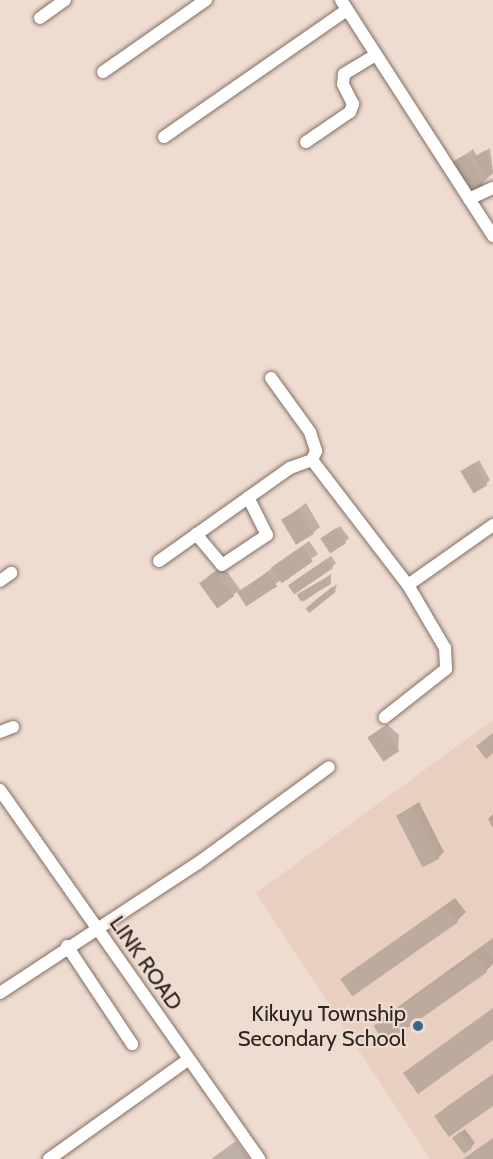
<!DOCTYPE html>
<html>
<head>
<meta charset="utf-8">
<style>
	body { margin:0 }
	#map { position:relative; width:493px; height:1159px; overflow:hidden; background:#efdcd0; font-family:Cabin,sans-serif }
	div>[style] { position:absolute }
	.built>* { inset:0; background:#e8cfbf }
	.shadow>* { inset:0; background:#0003 }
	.building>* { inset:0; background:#bcaa9e; transform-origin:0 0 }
	.roads { filter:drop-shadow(0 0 2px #806f64) drop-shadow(0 0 2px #806f64) }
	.minor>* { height:12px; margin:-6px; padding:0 6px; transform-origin:6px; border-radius:6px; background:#fff }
	.dots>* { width:16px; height:16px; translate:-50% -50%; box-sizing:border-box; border:3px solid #efdcd0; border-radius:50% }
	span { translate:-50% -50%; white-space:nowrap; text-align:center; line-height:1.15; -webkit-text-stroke:4.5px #efdcd0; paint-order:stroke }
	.street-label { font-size:22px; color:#2c2520 }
	.poi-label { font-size:22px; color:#2c2520 }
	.right { translate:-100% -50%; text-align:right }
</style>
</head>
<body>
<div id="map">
	<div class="built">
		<i style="clip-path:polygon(493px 720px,493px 1159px,430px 1159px,256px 893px)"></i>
	</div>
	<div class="shadow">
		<i style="clip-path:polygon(490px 148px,493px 172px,483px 183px,454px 163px,473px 149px,477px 156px)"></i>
		<i style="clip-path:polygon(479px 460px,490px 480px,486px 484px,462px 472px)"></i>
		<i style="clip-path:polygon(306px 503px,320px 527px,313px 533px,283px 520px)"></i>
		<i style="clip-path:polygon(340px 526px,349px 538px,345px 542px,327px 535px)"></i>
		<i style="clip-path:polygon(309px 541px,318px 554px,247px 604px,238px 591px,233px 595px,207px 577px,223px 566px,241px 591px)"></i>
		<i style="clip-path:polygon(331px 556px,336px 563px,332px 567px,294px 581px)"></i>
		<i style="clip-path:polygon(331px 574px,331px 583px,303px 602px,304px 594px)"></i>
		<i style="clip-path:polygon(337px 584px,335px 591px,310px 604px)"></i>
		<i style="clip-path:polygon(387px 724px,399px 735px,398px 750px,370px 738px)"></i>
		<i style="clip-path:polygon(419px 802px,444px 852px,438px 858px,398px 815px)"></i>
		<i style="clip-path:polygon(493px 814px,493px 828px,488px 819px)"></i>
		<i style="clip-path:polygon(455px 898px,466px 912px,457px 921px,354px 995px,343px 980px,351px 972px)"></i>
		<i style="clip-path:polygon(493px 938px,493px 964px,486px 971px,386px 1040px,375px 1026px,384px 1017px)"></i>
		<i style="clip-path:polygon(493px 1074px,493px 1104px,436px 1116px,445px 1108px)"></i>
		<i style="clip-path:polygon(465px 1129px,475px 1143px,471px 1147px,458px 1134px)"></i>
		<i style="clip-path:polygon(236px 1141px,249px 1159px,211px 1159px)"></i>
	</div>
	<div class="building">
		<i style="clip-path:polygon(486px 150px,493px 174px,486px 178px,474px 157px)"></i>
		<i style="left:466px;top:154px;width:36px;height:16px;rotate:60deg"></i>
		<i style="left:474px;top:463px;width:26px;height:16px;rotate:59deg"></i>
		<i style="left:299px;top:509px;width:29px;height:21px;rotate:59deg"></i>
		<i style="left:336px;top:528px;width:18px;height:19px;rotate:56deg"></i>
		<i style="left:302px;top:546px;width:19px;height:38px;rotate:55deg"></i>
		<i style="left:327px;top:559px;width:11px;height:47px;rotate:56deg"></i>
		<i style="left:216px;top:571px;width:31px;height:21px;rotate:54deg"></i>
		<i style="left:268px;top:572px;width:17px;height:37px;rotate:57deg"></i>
		<i style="left:327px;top:577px;width:8px;height:35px;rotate:60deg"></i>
		<i style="left:332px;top:587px;width:6px;height:34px;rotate:51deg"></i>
		<i style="left:383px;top:727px;width:29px;height:19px;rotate:56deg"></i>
		<i style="clip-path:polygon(493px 733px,493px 753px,486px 759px,476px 746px)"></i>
		<i style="left:413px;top:807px;width:58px;height:19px;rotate:63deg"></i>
		<i style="left:446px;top:905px;width:21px;height:129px;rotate:55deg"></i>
		<i style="clip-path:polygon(493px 939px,493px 961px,483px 946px)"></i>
		<i style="left:475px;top:955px;width:21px;height:124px;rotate:55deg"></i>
		<i style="clip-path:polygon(493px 1008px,493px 1040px,418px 1094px,403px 1073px)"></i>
		<i style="clip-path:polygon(493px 1076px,493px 1106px,449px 1137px,434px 1116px)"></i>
		<i style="left:460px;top:1132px;width:20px;height:10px;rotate:53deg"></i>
		<i style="clip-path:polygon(493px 1138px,493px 1159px,463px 1159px)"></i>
	</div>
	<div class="roads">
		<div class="minor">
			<i style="left:341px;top:0;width:281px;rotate:57.2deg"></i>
			<i style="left:40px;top:18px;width:31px;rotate:-36deg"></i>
			<i style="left:103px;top:72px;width:126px;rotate:-35deg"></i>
			<i style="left:164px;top:137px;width:223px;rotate:-34.8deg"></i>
			<i style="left:306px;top:142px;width:53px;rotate:-34.3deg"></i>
			<i style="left:350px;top:112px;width:9px;rotate:-69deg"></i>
			<i style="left:353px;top:104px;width:22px;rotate:-117deg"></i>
			<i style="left:343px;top:84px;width:10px;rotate:-84deg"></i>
			<i style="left:344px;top:74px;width:37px;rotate:-31deg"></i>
			<i style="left:469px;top:199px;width:26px;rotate:-25deg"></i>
			<i style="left:271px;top:378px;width:67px;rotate:54.2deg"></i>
			<i style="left:310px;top:432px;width:20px;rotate:72deg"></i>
			<i style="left:316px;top:451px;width:10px;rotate:114deg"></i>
			<i style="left:196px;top:534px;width:40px;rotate:50deg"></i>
			<i style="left:222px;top:565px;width:54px;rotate:-33.7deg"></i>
			<i style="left:267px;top:535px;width:42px;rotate:-116.6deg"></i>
			<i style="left:159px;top:561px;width:161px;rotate:-35.4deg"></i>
			<i style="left:290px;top:468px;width:23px;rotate:-20deg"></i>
			<i style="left:312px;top:460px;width:158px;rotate:52.5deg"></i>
			<i style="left:408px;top:585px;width:73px;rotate:59.6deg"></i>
			<i style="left:445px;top:648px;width:21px;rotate:87deg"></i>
			<i style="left:446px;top:669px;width:78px;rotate:141.8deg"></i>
			<i style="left:0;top:581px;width:14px;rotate:-36deg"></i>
			<i style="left:408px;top:585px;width:104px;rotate:-35.2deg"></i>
			<i style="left:0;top:732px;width:14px;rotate:-21deg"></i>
			<i style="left:0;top:790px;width:451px;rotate:54.9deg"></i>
			<i style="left:67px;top:946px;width:118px;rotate:56.4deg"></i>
			<i style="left:0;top:993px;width:237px;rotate:-33.3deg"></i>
			<i style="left:198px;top:863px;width:162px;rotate:-36.2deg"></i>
			<i style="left:49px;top:1159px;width:171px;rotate:-35.5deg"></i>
		</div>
	</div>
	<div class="dots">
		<i style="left:418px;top:1026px;background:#356985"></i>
	</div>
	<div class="street-label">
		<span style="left:146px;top:963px;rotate:55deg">LINK ROAD</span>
	</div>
	<div class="poi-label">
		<span class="right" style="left:406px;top:1026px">Kikuyu Township<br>Secondary School</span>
	</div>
</div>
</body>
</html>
